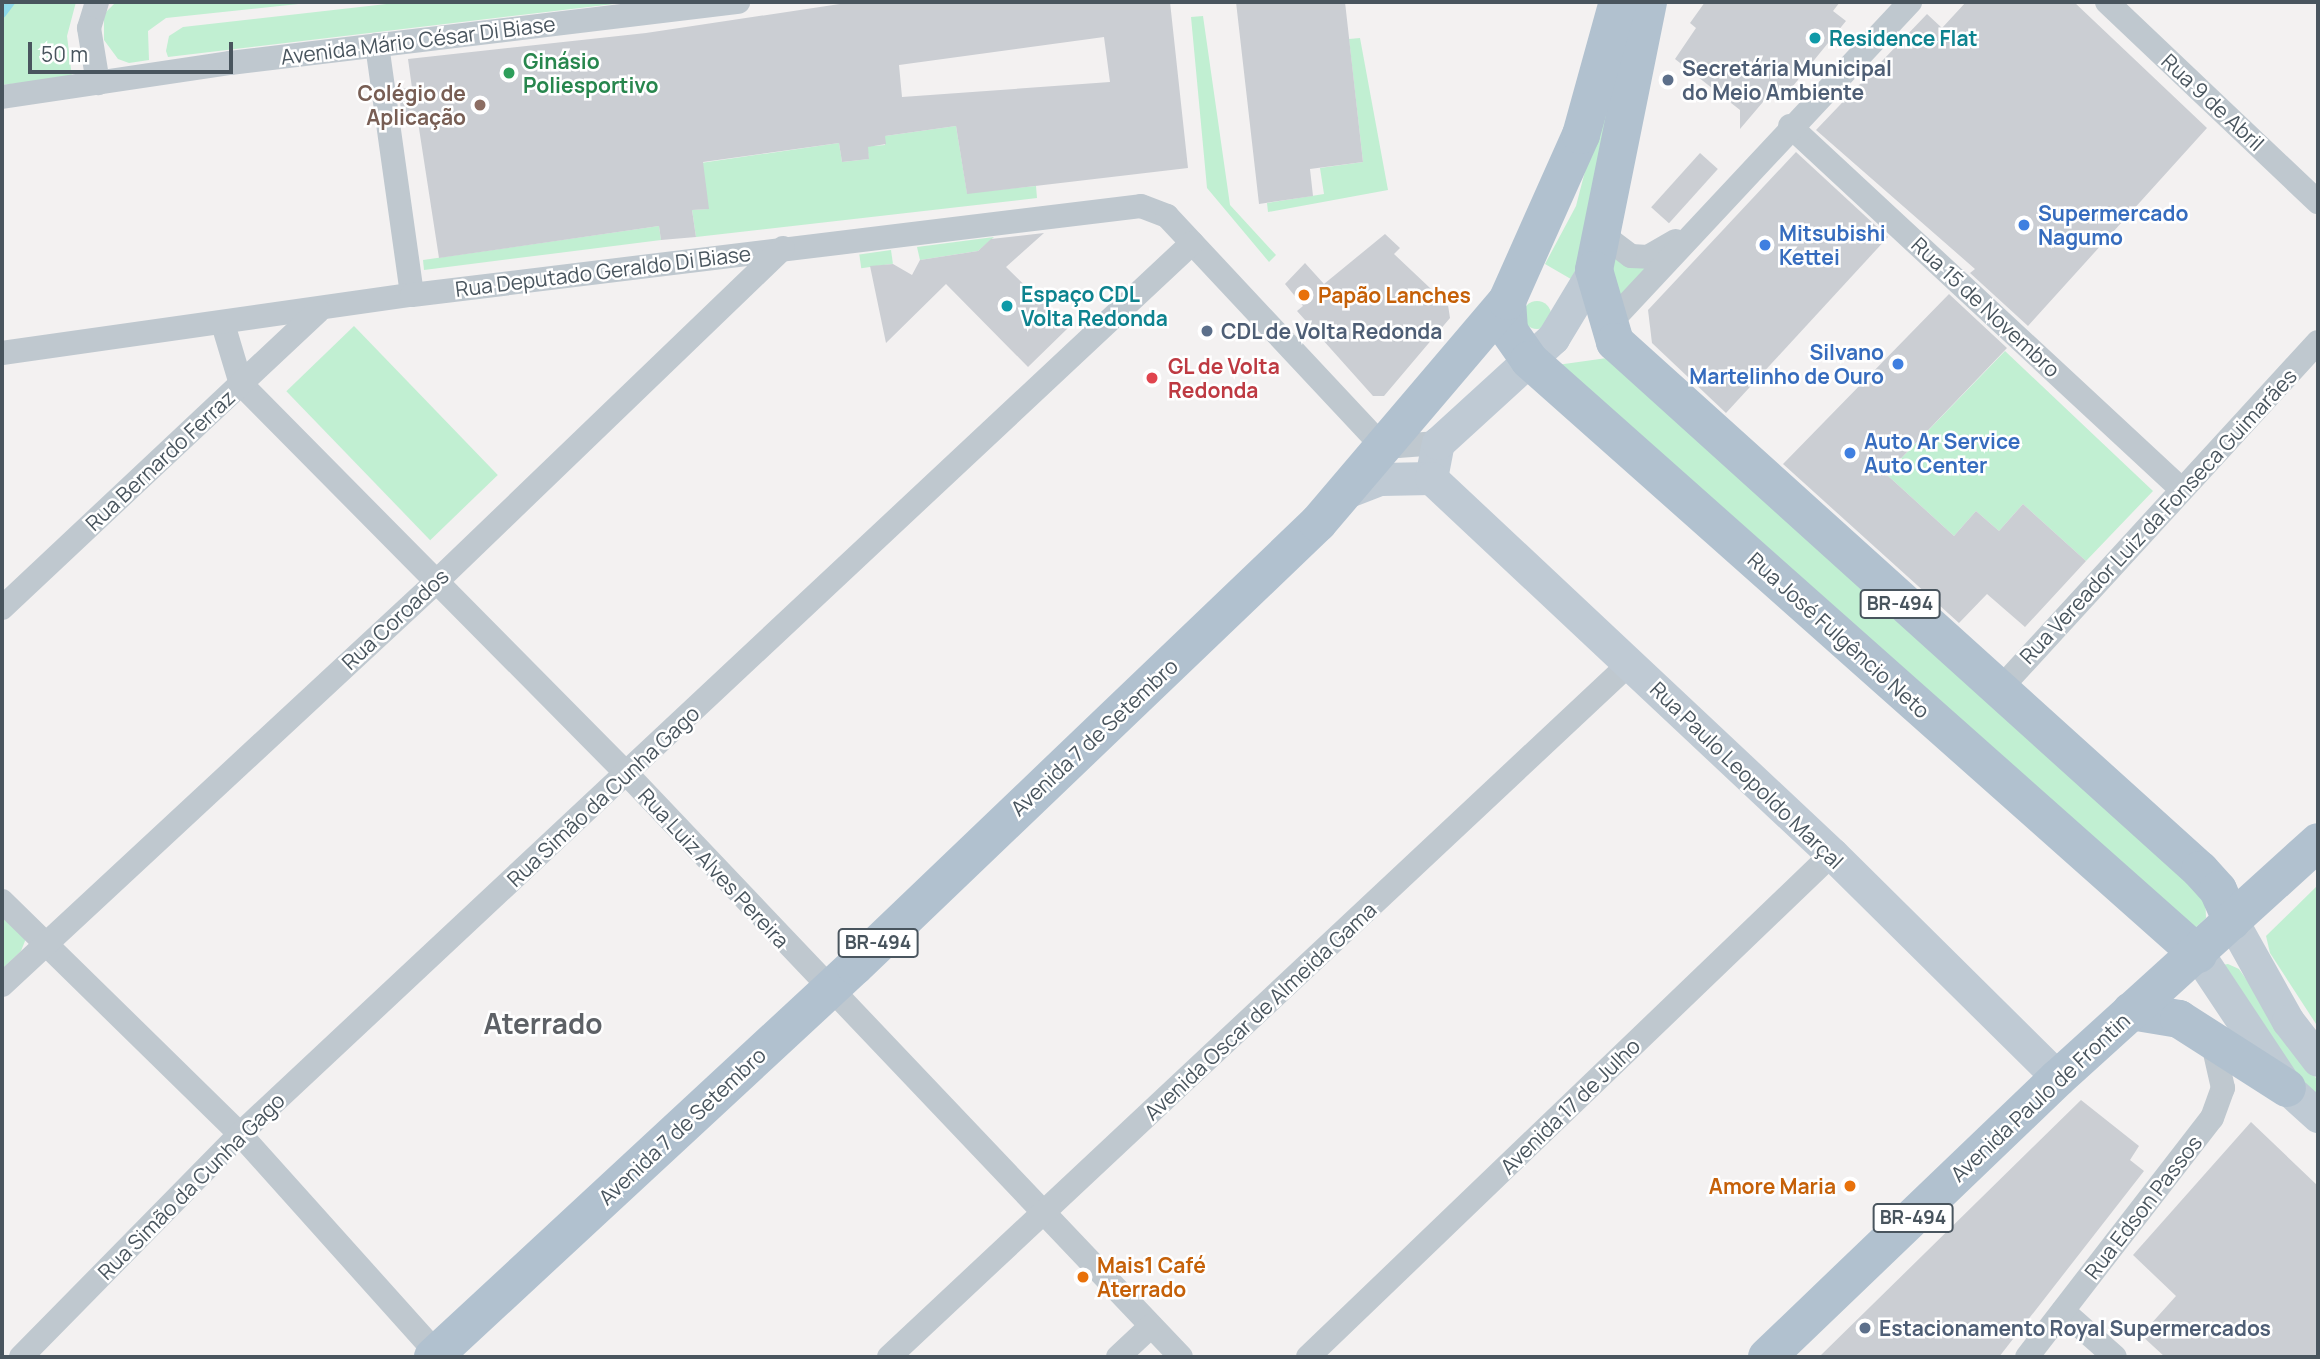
<!DOCTYPE html>
<html>
<head>
<meta charset="utf-8">
<style>
	body { margin:0 }
	#map { position:relative; width:2320px; height:1359px; overflow:hidden; background:#f3f1f1; font-family:Manrope,sans-serif }
	div>[style] { position:absolute }
	.green>* { inset:0; background:#c1efd2; transform-origin:0 0 }
	.round { border-radius:50% }
	.stream>* { height:8px; margin:-4px; padding:0 4px; transform-origin:4px; border-radius:4px; background:#8fdaeb }
	.building>* { inset:0; background:#cbced3; transform-origin:0 0 }
	.street>* { height:24px; margin:-12px; padding:0 12px; transform-origin:12px; border-radius:12px; background:#bfc8cf }
	.secondary>* { height:33px; margin:-16.5px; padding:0 16.5px; transform-origin:16.5px; border-radius:16.5px; background:#bfcad4 }
	.primary>* { height:38px; margin:-19px; padding:0 19px; transform-origin:19px; border-radius:19px; background:#b1c1cf }
	.dots>* { width:19px; height:19px; translate:-50% -50%; box-sizing:border-box; border:4px solid #fff; border-radius:50% }
	span { translate:-50% -50%; white-space:nowrap; text-align:center; line-height:1.15; -webkit-text-stroke:5px #fff; paint-order:stroke }
	.shield-label span { padding:2px 5px; background:#fff; border:2px solid; border-radius:5px; -webkit-text-stroke-width:0 }
	.shield-label { font-size:19px; color:#49555e; font-weight:700 }
	.culture-label { font-size:21px; color:#0d838f; font-weight:700 }
	.left { translate:0 -50%; text-align:left }
	.street-label { font-size:21px; color:#49555e }
	.leisure-label { font-size:21px; color:#27864d; font-weight:700 }
	.service-label { font-size:21px; color:#4e5e75; font-weight:700 }
	.education-label { font-size:21px; color:#785e54; font-weight:700 }
	.right { translate:-100% -50%; text-align:right }
	.shop-label { font-size:21px; color:#366cbe; font-weight:700 }
	.food-label { font-size:21px; color:#c56008; font-weight:700 }
	.health-label { font-size:21px; color:#be3a42; font-weight:700 }
	.district-label { font-size:28px; color:#5d6166; font-weight:700 }
	.frame { position:absolute; inset:0; border:4px solid #49555e; pointer-events:none }
	.scale { position:absolute; left:28px; top:42px; width:205px; height:32px; box-sizing:border-box; border:4px solid #49555e; border-top:0; padding-left:9px; font-size:21px; line-height:24px; white-space:nowrap; color:#49555e; -webkit-text-stroke:5px #fff; paint-order:stroke }
</style>
</head>
<body>
<div id="map">
	<div class="green">
		<i style="clip-path:polygon(2px 2px,76px 2px,67px 36px,72px 77px,2px 85px)"></i>
		<i style="clip-path:polygon(116px 2px,317px 2px,166px 18px,148px 31px,149px 60px,129px 63px,118px 59px,104px 40px,104px 14px)"></i>
		<i style="clip-path:polygon(404px 2px,631px 2px,168px 57px,166px 51px,169px 36px,183px 27px)"></i>
		<i style="clip-path:polygon(1203px 16px,1230px 205px,1276px 255px,1269px 262px,1207px 188px,1191px 17px)"></i>
		<i style="clip-path:polygon(1360px 38px,1388px 190px,1268px 212px,1267px 203px,1324px 194px,1320px 168px,1363px 162px,1349px 39px)"></i>
		<i style="clip-path:polygon(1605px 94px,1618px 95px,1576px 282px,1545px 264px,1576px 206px)"></i>
		<i style="clip-path:polygon(956px 126px,967px 193px,1036px 186px,1037px 198px,696px 237px,692px 210px,708px 209px,687px 165px,839px 143px,842px 162px,869px 159px,866px 139px,873px 138px,874px 146px,885px 145px,885px 136px)"></i>
		<i style="clip-path:polygon(659px 226px,661px 240px,424px 270px,423px 260px)"></i>
		<i style="clip-path:polygon(994px 237px,978px 251px,920px 260px,917px 247px)"></i>
		<i style="clip-path:polygon(1609px 249px,1651px 262px,1613px 310px)"></i>
		<i style="left:891px;top:250px;width:14px;height:32px;rotate:82deg"></i>
		<i class="round" style="left:1523px;top:301px;width:28px;height:28px"></i>
		<i style="left:354px;top:326px;width:207px;height:94px;rotate:46deg"></i>
		<i style="clip-path:polygon(2005px 351px,2153px 491px,2086px 561px,2023px 504px,1999px 531px,1976px 511px,1954px 536px,1886px 474px)"></i>
		<i style="clip-path:polygon(1614px 357px,2205px 893px,2206px 918px,2194px 929px,1557px 365px)"></i>
		<i style="clip-path:polygon(2318px 885px,2318px 1027px,2270px 953px,2266px 936px)"></i>
		<i style="clip-path:polygon(2px 905px,27px 936px,21px 951px,2px 969px)"></i>
		<i style="clip-path:polygon(2228px 964px,2239px 969px,2318px 1081px,2318px 1127px,2222px 965px)"></i>
	</div>
	<div class="stream">
		<i style="left:2px;top:14px;width:15px;rotate:-53deg"></i>
	</div>
	<div class="building">
		<i style="clip-path:polygon(evenodd,853px 2px,1170px 2px,1188px 168px,967px 194px,956px 126px,885px 136px,886px 144px,868px 147px,869px 159px,842px 162px,839px 143px,703px 162px,709px 209px,692px 210px,696px 237px,661px 240px,659px 226px,439px 258px,418px 122px,403px 124px,398px 89px,412px 88px,408px 59px,646px 33px,853px 2px,1104px 37px,1110px 82px,902px 97px,899px 65px,1104px 37px)"></i>
		<i style="clip-path:polygon(1236px 2px,1345px 2px,1363px 162px,1310px 169px,1313px 196px,1259px 204px)"></i>
		<i style="clip-path:polygon(1705px 2px,1840px 2px,1833px 11px,1846px 21px,1784px 97px,1774px 89px,1740px 129px,1740px 110px,1675px 59px,1696px 28px,1690px 23px)"></i>
		<i style="clip-path:polygon(1966px 2px,2074px 2px,2207px 128px,2028px 326px,1970px 273px,1975px 269px,1816px 130px,1927px 14px,1942px 28px)"></i>
		<i style="clip-path:polygon(1796px 152px,1888px 237px,1726px 413px,1652px 343px,1648px 310px)"></i>
		<i style="left:1700px;top:153px;width:24px;height:73px;rotate:42deg"></i>
		<i style="clip-path:polygon(1044px 233px,1006px 267px,1068px 328px,1028px 367px,946px 284px,886px 343px,870px 266px,893px 264px,912px 275px,920px 260px,978px 251px,991px 239px)"></i>
		<i style="clip-path:polygon(1385px 234px,1400px 248px,1394px 254px,1448px 305px,1450px 318px,1384px 396px,1373px 396px,1297px 311px,1303px 306px,1285px 284px,1305px 263px,1324px 284px)"></i>
		<i style="clip-path:polygon(1949px 294px,2007px 348px,1886px 474px,1954px 536px,1976px 511px,1999px 531px,2023px 504px,2086px 561px,2025px 627px,1987px 594px,1959px 623px,1783px 464px)"></i>
		<i style="clip-path:polygon(2081px 1100px,2139px 1146px,2130px 1160px,2144px 1171px,1999px 1357px,1819px 1357px)"></i>
		<i style="clip-path:polygon(2251px 1122px,2318px 1186px,2318px 1357px,2165px 1357px,2141px 1335px,2176px 1296px,2133px 1255px)"></i>
	</div>
	<div class="street">
		<i style="left:97px;top:2px;width:27px;rotate:107deg"></i>
		<i style="left:89px;top:28px;width:56px;rotate:80.7deg"></i>
		<i style="left:2107px;top:2px;width:291px;rotate:43.5deg"></i>
		<i style="left:377px;top:45px;width:252px;rotate:82deg"></i>
		<i style="left:2px;top:97px;width:231px;rotate:-8.5deg"></i>
		<i style="left:230px;top:63px;width:512px;rotate:-6.85deg"></i>
		<i style="left:1790px;top:126px;width:534px;rotate:42.87deg"></i>
		<i style="left:1603px;top:222px;width:21px;rotate:67deg"></i>
		<i style="left:1611px;top:241px;width:25px;rotate:37deg"></i>
		<i style="left:1631px;top:256px;width:17px;rotate:3deg"></i>
		<i style="left:1648px;top:257px;width:32px;rotate:-30deg"></i>
		<i style="left:223px;top:324px;width:63px;rotate:73.3deg"></i>
		<i style="left:241px;top:384px;width:549px;rotate:45.3deg"></i>
		<i style="left:627px;top:774px;width:804px;rotate:46.46deg"></i>
		<i style="left:1606px;top:327px;width:445px;rotate:-46.9deg"></i>
		<i style="left:2px;top:353px;width:414px;rotate:-8.1deg"></i>
		<i style="left:412px;top:295px;width:734px;rotate:-6.96deg"></i>
		<i style="left:1141px;top:206px;width:28px;rotate:21deg"></i>
		<i style="left:1167px;top:216px;width:304px;rotate:46.9deg"></i>
		<i style="left:1375px;top:438px;width:24px;rotate:19deg"></i>
		<i style="left:1398px;top:446px;width:40px;rotate:-4.3deg"></i>
		<i style="left:2px;top:608px;width:434px;rotate:-43.2deg"></i>
		<i style="left:1998px;top:691px;width:473px;rotate:-47.5deg"></i>
		<i style="left:2px;top:901px;width:333px;rotate:44.4deg"></i>
		<i style="left:240px;top:1134px;width:300px;rotate:48.1deg"></i>
		<i style="left:2px;top:985px;width:591px;rotate:-42.87deg"></i>
		<i style="left:435px;top:583px;width:483px;rotate:-43.9deg"></i>
		<i style="left:2063px;top:1311px;width:69px;rotate:41.5deg"></i>
		<i style="left:21px;top:1357px;width:313px;rotate:-45.5deg"></i>
		<i style="left:240px;top:1134px;width:1304px;rotate:-43.1deg"></i>
		<i style="left:889px;top:1357px;width:1015px;rotate:-43.12deg"></i>
		<i style="left:1118px;top:1357px;width:45px;rotate:-43.2deg"></i>
		<i style="left:1308px;top:1357px;width:726px;rotate:-43.83deg"></i>
		<i style="left:2027px;top:1357px;width:302px;rotate:-52.3deg"></i>
		<i style="left:2212px;top:1118px;width:32px;rotate:-70deg"></i>
		<i style="left:2223px;top:1088px;width:45px;rotate:-102.8deg"></i>
	</div>
	<div class="secondary">
		<i style="left:1431px;top:478px;width:36px;rotate:-79deg"></i>
		<i style="left:1438px;top:443px;width:156px;rotate:-42.4deg"></i>
		<i style="left:1553px;top:338px;width:79px;rotate:-58.9deg"></i>
		<i style="left:1343px;top:493px;width:40px;rotate:-21deg"></i>
		<i style="left:1380px;top:479px;width:51px;rotate:-1.1deg"></i>
		<i style="left:1431px;top:478px;width:550px;rotate:43.16deg"></i>
		<i style="left:1832px;top:854px;width:318px;rotate:44.7deg"></i>
		<i style="left:2232px;top:921px;width:115px;rotate:60.8deg"></i>
		<i style="left:2288px;top:1021px;width:49px;rotate:52.4deg"></i>
		<i style="left:2198px;top:954px;width:161px;rotate:56.4deg"></i>
		<i style="left:2287px;top:1088px;width:42px;rotate:42.1deg"></i>
	</div>
	<div class="primary">
		<i style="left:1648px;top:2px;width:273px;rotate:101.4deg"></i>
		<i style="left:1594px;top:270px;width:75px;rotate:73.7deg"></i>
		<i style="left:1615px;top:342px;width:788px;rotate:42.07deg"></i>
		<i style="left:2200px;top:870px;width:27px;rotate:48deg"></i>
		<i style="left:2218px;top:890px;width:34px;rotate:66deg"></i>
		<i style="left:1507px;top:301px;width:30px;rotate:86deg"></i>
		<i style="left:1509px;top:331px;width:35px;rotate:55deg"></i>
		<i style="left:1529px;top:360px;width:895px;rotate:41.6deg"></i>
		<i style="left:2131px;top:1011px;width:49px;rotate:9.5deg"></i>
		<i style="left:2179px;top:1019px;width:128px;rotate:32.6deg"></i>
		<i style="left:433px;top:1357px;width:575px;rotate:-42.82deg"></i>
		<i style="left:855px;top:966px;width:641px;rotate:-43.74deg"></i>
		<i style="left:1318px;top:523px;width:292px;rotate:-49.6deg"></i>
		<i style="left:1507px;top:301px;width:182px;rotate:-66deg"></i>
		<i style="left:1581px;top:135px;width:138px;rotate:-74.5deg"></i>
		<i style="left:1767px;top:1357px;width:403px;rotate:-43.8deg"></i>
		<i style="left:2058px;top:1078px;width:351px;rotate:-42.2deg"></i>
	</div>
	<div class="dots">
		<i style="left:1815px;top:38px;background:#0f9aa8"></i>
		<i style="left:509px;top:73px;background:#2e9e5b"></i>
		<i style="left:1668px;top:80px;background:#5c6f8a"></i>
		<i style="left:480px;top:105px;background:#8d6e63"></i>
		<i style="left:2024px;top:225px;background:#3f7fe0"></i>
		<i style="left:1765px;top:245px;background:#3f7fe0"></i>
		<i style="left:1304px;top:295px;background:#e8710a"></i>
		<i style="left:1007px;top:306px;background:#0f9aa8"></i>
		<i style="left:1207px;top:331px;background:#5c6f8a"></i>
		<i style="left:1898px;top:364px;background:#3f7fe0"></i>
		<i style="left:1152px;top:378px;background:#e0444e"></i>
		<i style="left:1850px;top:453px;background:#3f7fe0"></i>
		<i style="left:1850px;top:1186px;background:#e8710a"></i>
		<i style="left:1083px;top:1277px;background:#e8710a"></i>
		<i style="left:1865px;top:1328px;background:#5c6f8a"></i>
	</div>
	<div class="shield-label">
		<span style="left:1900px;top:604px">BR-494</span>
		<span style="left:878px;top:943px">BR-494</span>
		<span style="left:1913px;top:1218px">BR-494</span>
	</div>
	<div class="culture-label">
		<span class="left" style="left:1829px;top:38px">Residence Flat</span>
		<span class="left" style="left:1021px;top:306px">Espaço CDL<br>Volta Redonda</span>
	</div>
	<div class="street-label">
		<span style="left:418px;top:40px;rotate:-7deg">Avenida Mário César Di Biase</span>
		<span style="left:2213px;top:102px;rotate:43deg">Rua 9 de Abril</span>
		<span style="left:603px;top:271px;rotate:-7deg">Rua Deputado Geraldo Di Biase</span>
		<span style="left:1986px;top:307px;rotate:43deg">Rua 15 de Novembro</span>
		<span style="left:160px;top:460px;rotate:-43deg">Rua Bernardo Ferraz</span>
		<span style="left:2158px;top:516px;rotate:-47deg">Rua Vereador Luiz da Fonseca Guimarães</span>
		<span style="left:395px;top:619px;rotate:-43deg">Rua Coroados</span>
		<span style="left:1839px;top:635px;rotate:42deg">Rua José Fulgêncio Neto</span>
		<span style="left:1094px;top:737px;rotate:-43deg">Avenida 7 de Setembro</span>
		<span style="left:1747px;top:775px;rotate:44deg">Rua Paulo Leopoldo Marçal</span>
		<span style="left:603px;top:796px;rotate:-43deg">Rua Simão da Cunha Gago</span>
		<span style="left:714px;top:868px;rotate:47deg">Rua Luiz Alves Pereira</span>
		<span style="left:1260px;top:1011px;rotate:-43deg">Avenida Oscar de Almeida Gama</span>
		<span style="left:2040px;top:1097px;rotate:-43deg">Avenida Paulo de Frontin</span>
		<span style="left:1570px;top:1106px;rotate:-44deg">Avenida 17 de Julho</span>
		<span style="left:682px;top:1126px;rotate:-43deg">Avenida 7 de Setembro</span>
		<span style="left:191px;top:1186px;rotate:-45deg">Rua Simão da Cunha Gago</span>
		<span style="left:2143px;top:1207px;rotate:-52deg">Rua Edson Passos</span>
	</div>
	<div class="leisure-label">
		<span class="left" style="left:523px;top:73px">Ginásio<br>Poliesportivo</span>
	</div>
	<div class="service-label">
		<span class="left" style="left:1682px;top:80px">Secretária Municipal<br>do Meio Ambiente</span>
		<span class="left" style="left:1221px;top:331px">CDL de Volta Redonda</span>
		<span class="left" style="left:1879px;top:1328px">Estacionamento Royal Supermercados</span>
	</div>
	<div class="education-label">
		<span class="right" style="left:466px;top:105px">Colégio de<br>Aplicação</span>
	</div>
	<div class="shop-label">
		<span class="left" style="left:2038px;top:225px">Supermercado<br>Nagumo</span>
		<span class="left" style="left:1779px;top:245px">Mitsubishi<br>Kettei</span>
		<span class="right" style="left:1884px;top:364px">Silvano<br>Martelinho de Ouro</span>
		<span class="left" style="left:1864px;top:453px">Auto Ar Service<br>Auto Center</span>
	</div>
	<div class="food-label">
		<span class="left" style="left:1318px;top:295px">Papão Lanches</span>
		<span class="right" style="left:1836px;top:1186px">Amore Maria</span>
		<span class="left" style="left:1097px;top:1277px">Mais1 Café<br>Aterrado</span>
	</div>
	<div class="health-label">
		<span class="left" style="left:1168px;top:378px">GL de Volta<br>Redonda</span>
	</div>
	<div class="district-label">
		<span style="left:543px;top:1023px">Aterrado</span>
	</div>
	<div class="frame"></div>
	<div class="scale">50 m</div>
</div>
</body>
</html>
